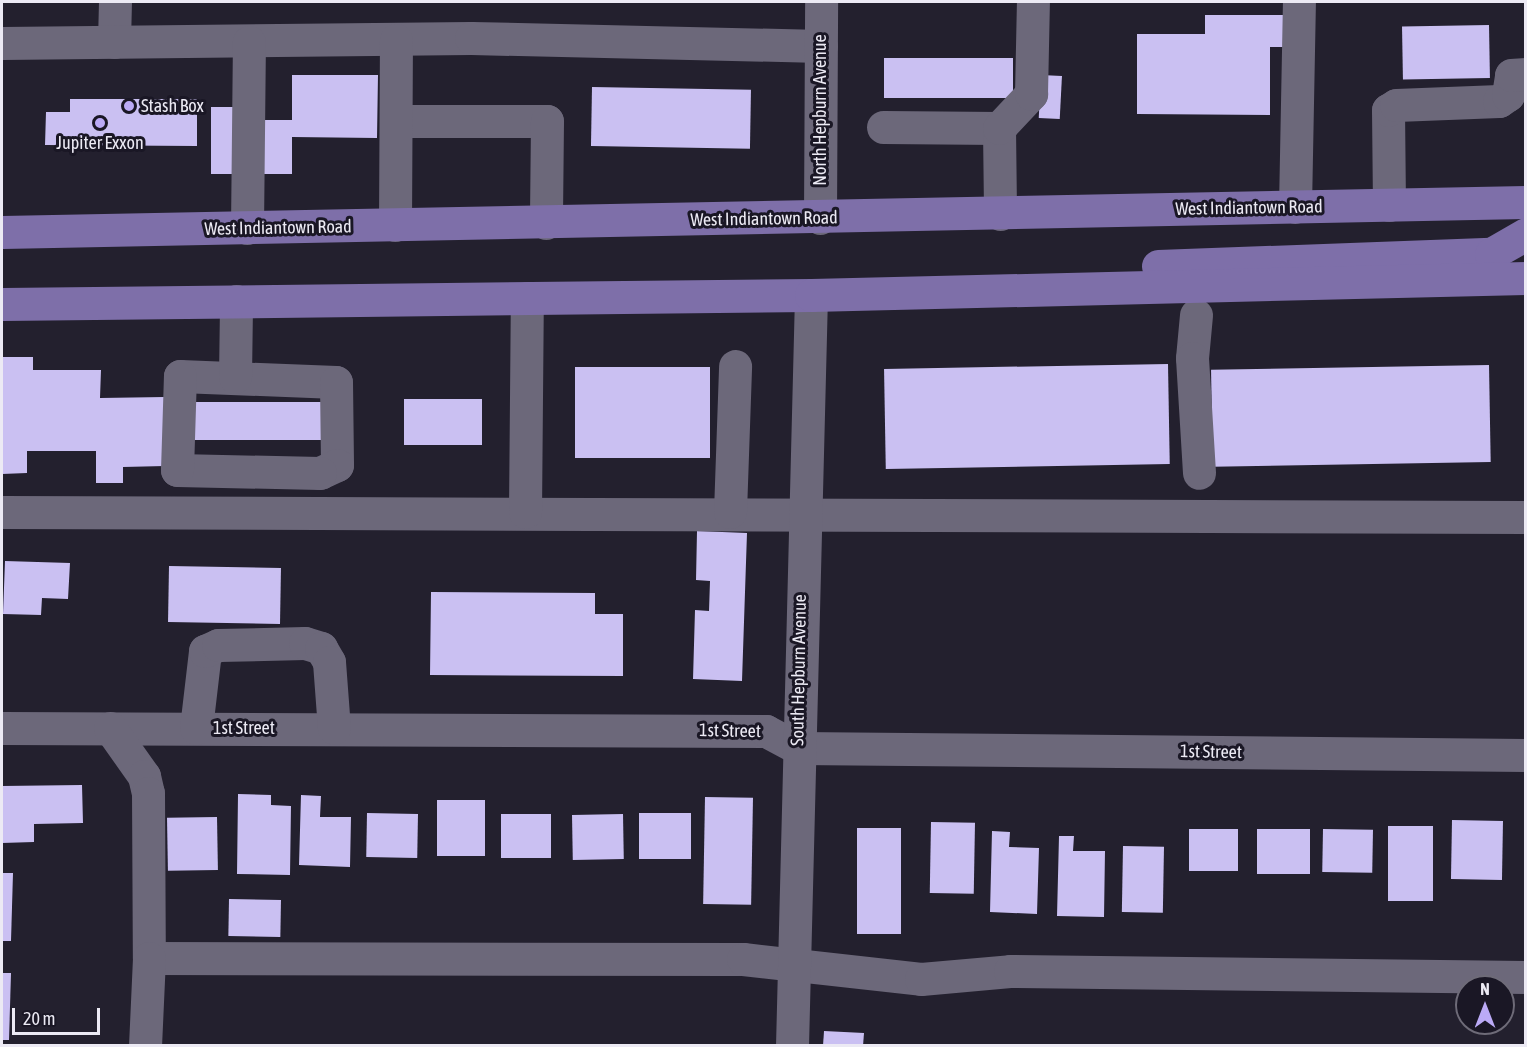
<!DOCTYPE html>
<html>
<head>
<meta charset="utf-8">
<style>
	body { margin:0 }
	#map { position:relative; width:1527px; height:1047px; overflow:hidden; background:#23202e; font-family:"Asap Condensed",sans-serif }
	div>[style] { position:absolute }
	.building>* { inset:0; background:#cac0f2; transform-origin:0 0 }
	.minor>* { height:33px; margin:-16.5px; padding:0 16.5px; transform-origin:16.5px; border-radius:16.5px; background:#6c687a }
	.major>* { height:33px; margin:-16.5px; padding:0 16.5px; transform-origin:16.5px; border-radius:16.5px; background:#7e6fa9 }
	.dots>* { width:16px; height:16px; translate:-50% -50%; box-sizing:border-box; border:3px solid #1a1725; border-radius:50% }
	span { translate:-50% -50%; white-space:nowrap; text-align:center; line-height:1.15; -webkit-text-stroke:6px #1a1725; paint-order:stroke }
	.poi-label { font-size:18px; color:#eceaf4 }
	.left { translate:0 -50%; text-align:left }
	.street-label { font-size:18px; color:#eceaf4 }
	.frame { position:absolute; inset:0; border:3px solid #eceaf4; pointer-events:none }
	.north { position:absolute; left:1455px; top:975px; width:60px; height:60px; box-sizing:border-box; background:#1a1725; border:2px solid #6e6b78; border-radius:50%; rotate:0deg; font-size:16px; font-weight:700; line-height:24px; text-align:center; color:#eceaf4 }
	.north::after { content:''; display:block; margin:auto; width:21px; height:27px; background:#bbaaf6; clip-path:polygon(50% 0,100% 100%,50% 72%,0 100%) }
	.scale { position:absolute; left:12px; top:1008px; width:88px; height:27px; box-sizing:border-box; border:3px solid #eceaf4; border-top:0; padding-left:8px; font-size:18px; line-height:21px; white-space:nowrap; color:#eceaf4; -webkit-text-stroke:4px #1a1725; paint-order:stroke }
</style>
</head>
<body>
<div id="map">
	<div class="building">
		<i style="clip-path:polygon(1205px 15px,1292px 15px,1292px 47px,1270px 47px,1270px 115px,1137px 114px,1137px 34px,1205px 34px)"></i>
		<i style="left:1489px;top:25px;width:53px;height:87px;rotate:89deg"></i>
		<i style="left:1013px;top:58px;width:40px;height:129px;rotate:90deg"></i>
		<i style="clip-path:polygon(292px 75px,378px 75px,377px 138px,292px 137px,292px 174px,264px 174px,264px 120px,292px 120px)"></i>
		<i style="left:1041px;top:75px;width:21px;height:43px;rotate:3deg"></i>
		<i style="left:592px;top:87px;width:159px;height:59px;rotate:1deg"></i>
		<i style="clip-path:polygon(70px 99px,197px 99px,197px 146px,45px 145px,46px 112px,70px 112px)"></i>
		<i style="left:211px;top:107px;width:27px;height:67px"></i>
		<i style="clip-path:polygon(2px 357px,33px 357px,33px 370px,101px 370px,100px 398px,165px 397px,165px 466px,123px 467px,123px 483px,96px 483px,96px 451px,27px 451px,27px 473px,2px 474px)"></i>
		<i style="left:1168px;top:364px;width:100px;height:284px;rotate:89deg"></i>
		<i style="left:1489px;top:365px;width:97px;height:278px;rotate:89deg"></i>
		<i style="left:575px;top:367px;width:135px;height:91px"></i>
		<i style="left:404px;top:399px;width:78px;height:46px"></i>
		<i style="left:191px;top:402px;width:135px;height:38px"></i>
		<i style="clip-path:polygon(697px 531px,747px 533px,742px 681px,693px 679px,695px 610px,709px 611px,710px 581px,696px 580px)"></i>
		<i style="clip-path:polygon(5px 561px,70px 563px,68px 599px,42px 598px,41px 615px,3px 614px)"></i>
		<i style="left:169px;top:566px;width:112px;height:56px;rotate:1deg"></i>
		<i style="clip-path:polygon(431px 592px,595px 593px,595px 614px,623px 614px,623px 676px,430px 675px)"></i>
		<i style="clip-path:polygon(82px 785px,83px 823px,34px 824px,34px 842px,2px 843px,2px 786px)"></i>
		<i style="clip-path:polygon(238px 794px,271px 795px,271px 805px,291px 806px,290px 875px,237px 874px)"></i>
		<i style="clip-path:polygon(301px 795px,321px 796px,320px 817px,351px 817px,350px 867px,299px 865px)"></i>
		<i style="left:705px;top:797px;width:48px;height:107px;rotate:1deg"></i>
		<i style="left:437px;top:800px;width:48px;height:56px"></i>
		<i style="left:367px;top:813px;width:51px;height:44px;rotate:1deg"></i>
		<i style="left:691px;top:813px;width:46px;height:52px;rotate:90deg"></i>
		<i style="left:551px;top:814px;width:44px;height:50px;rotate:90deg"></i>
		<i style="left:623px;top:814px;width:45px;height:51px;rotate:89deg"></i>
		<i style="left:217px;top:817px;width:53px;height:50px;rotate:89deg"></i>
		<i style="left:1452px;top:820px;width:51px;height:59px;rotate:1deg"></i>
		<i style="left:931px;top:822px;width:44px;height:71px;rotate:1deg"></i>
		<i style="left:1388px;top:826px;width:45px;height:75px"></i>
		<i style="left:857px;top:828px;width:44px;height:106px"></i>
		<i style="left:1189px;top:829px;width:49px;height:42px"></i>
		<i style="left:1257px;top:829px;width:53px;height:45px"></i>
		<i style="left:1323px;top:829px;width:50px;height:43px;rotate:1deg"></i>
		<i style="clip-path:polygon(992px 831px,1010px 832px,1009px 847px,1039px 848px,1037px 914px,990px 912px)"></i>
		<i style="clip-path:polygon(1059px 836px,1074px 836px,1073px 851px,1105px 851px,1104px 917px,1057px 916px)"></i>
		<i style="left:1123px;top:846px;width:41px;height:66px;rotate:1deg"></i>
		<i style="clip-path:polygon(2px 873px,13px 873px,11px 941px,2px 941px)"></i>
		<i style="left:229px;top:899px;width:52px;height:37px;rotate:1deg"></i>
		<i style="clip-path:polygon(2px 973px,11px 973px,9px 1040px,2px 1040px)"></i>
		<i style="clip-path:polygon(824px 1031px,864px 1033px,863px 1046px,823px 1046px)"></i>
	</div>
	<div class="minor">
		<i style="left:114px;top:42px;width:40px;rotate:-88.6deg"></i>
		<i style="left:2px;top:43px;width:469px;rotate:-0.6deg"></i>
		<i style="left:471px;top:38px;width:350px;rotate:1.3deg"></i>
		<i style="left:396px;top:121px;width:151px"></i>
		<i style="left:547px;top:121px;width:102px;rotate:90.6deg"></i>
		<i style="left:883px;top:127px;width:116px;rotate:0.5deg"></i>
		<i style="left:999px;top:128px;width:86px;rotate:89.3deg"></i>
		<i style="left:999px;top:128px;width:47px;rotate:-46.7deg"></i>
		<i style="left:1031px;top:94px;width:92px;rotate:-88.8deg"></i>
		<i style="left:1389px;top:205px;width:95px;rotate:-90.6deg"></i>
		<i style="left:1388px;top:110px;width:9px;rotate:-32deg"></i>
		<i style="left:1396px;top:105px;width:103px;rotate:-2.2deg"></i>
		<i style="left:1499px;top:101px;width:11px;rotate:-34deg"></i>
		<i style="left:1508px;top:95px;width:20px;rotate:-81deg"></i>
		<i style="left:1511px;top:75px;width:15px;rotate:-4deg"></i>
		<i style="left:1295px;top:207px;width:205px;rotate:-88.9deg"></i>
		<i style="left:820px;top:218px;width:216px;rotate:-89.7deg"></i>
		<i style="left:395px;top:225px;width:185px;rotate:-89.7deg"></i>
		<i style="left:247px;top:228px;width:186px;rotate:-89.4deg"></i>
		<i style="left:1196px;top:315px;width:43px;rotate:95.3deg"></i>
		<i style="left:1192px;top:358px;width:115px;rotate:86.5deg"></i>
		<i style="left:180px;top:376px;width:156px;rotate:2.2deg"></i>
		<i style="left:336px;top:382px;width:83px;rotate:89.3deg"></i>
		<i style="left:337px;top:465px;width:19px;rotate:155deg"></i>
		<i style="left:320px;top:473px;width:143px;rotate:-178.8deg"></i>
		<i style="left:177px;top:470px;width:94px;rotate:-88.2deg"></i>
		<i style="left:235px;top:377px;width:76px;rotate:-89.2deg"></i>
		<i style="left:2px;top:512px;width:1524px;rotate:0.19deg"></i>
		<i style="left:525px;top:512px;width:214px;rotate:-89.5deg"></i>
		<i style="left:730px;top:512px;width:146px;rotate:-88deg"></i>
		<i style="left:2px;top:728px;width:764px;rotate:0.22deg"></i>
		<i style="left:766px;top:731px;width:36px;rotate:28deg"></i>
		<i style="left:798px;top:748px;width:728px;rotate:0.55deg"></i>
		<i style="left:110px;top:728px;width:59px;rotate:54.7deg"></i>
		<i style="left:144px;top:776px;width:17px;rotate:77deg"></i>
		<i style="left:148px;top:793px;width:165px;rotate:89.7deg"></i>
		<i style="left:149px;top:958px;width:594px;rotate:0.1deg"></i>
		<i style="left:743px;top:959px;width:179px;rotate:6.4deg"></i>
		<i style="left:921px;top:979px;width:89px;rotate:-5.1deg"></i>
		<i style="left:1010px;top:971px;width:516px;rotate:0.67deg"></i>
		<i style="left:196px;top:728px;width:78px;rotate:-83.3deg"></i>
		<i style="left:205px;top:651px;width:14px;rotate:-25deg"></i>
		<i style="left:218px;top:645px;width:87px;rotate:-1.3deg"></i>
		<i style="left:305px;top:643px;width:17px;rotate:17deg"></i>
		<i style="left:321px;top:648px;width:16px;rotate:60deg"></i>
		<i style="left:329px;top:662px;width:66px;rotate:85.7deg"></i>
		<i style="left:145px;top:1046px;width:88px;rotate:-87.4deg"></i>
		<i style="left:792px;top:1046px;width:751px;rotate:-88.55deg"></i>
	</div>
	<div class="major">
		<i style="left:2px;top:232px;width:1524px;rotate:-1.13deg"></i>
		<i style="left:1158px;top:266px;width:333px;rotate:-2.1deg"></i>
		<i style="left:1491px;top:254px;width:40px;rotate:-29.7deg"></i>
		<i style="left:2px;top:304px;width:809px;rotate:-0.64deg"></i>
		<i style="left:811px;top:295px;width:715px;rotate:-1.36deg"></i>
	</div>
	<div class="dots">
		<i style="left:129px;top:106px;background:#bbaaf6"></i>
		<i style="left:100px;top:123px;background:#bbaaf6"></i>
	</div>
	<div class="poi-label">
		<span class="left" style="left:141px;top:106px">Stash Box</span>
		<span style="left:100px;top:143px">Jupiter Exxon</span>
	</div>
	<div class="street-label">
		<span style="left:820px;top:110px;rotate:-90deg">North Hepburn Avenue</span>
		<span style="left:1249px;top:208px;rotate:-1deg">West Indiantown Road</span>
		<span style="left:764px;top:219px;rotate:-1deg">West Indiantown Road</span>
		<span style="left:278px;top:228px;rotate:-1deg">West Indiantown Road</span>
		<span style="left:799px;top:670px;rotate:-89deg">South Hepburn Avenue</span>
		<span style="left:244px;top:728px">1st Street</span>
		<span style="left:730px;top:731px;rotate:1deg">1st Street</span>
		<span style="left:1211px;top:752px;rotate:1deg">1st Street</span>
	</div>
	<div class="frame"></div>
	<div class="north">N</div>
	<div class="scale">20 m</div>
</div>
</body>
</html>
